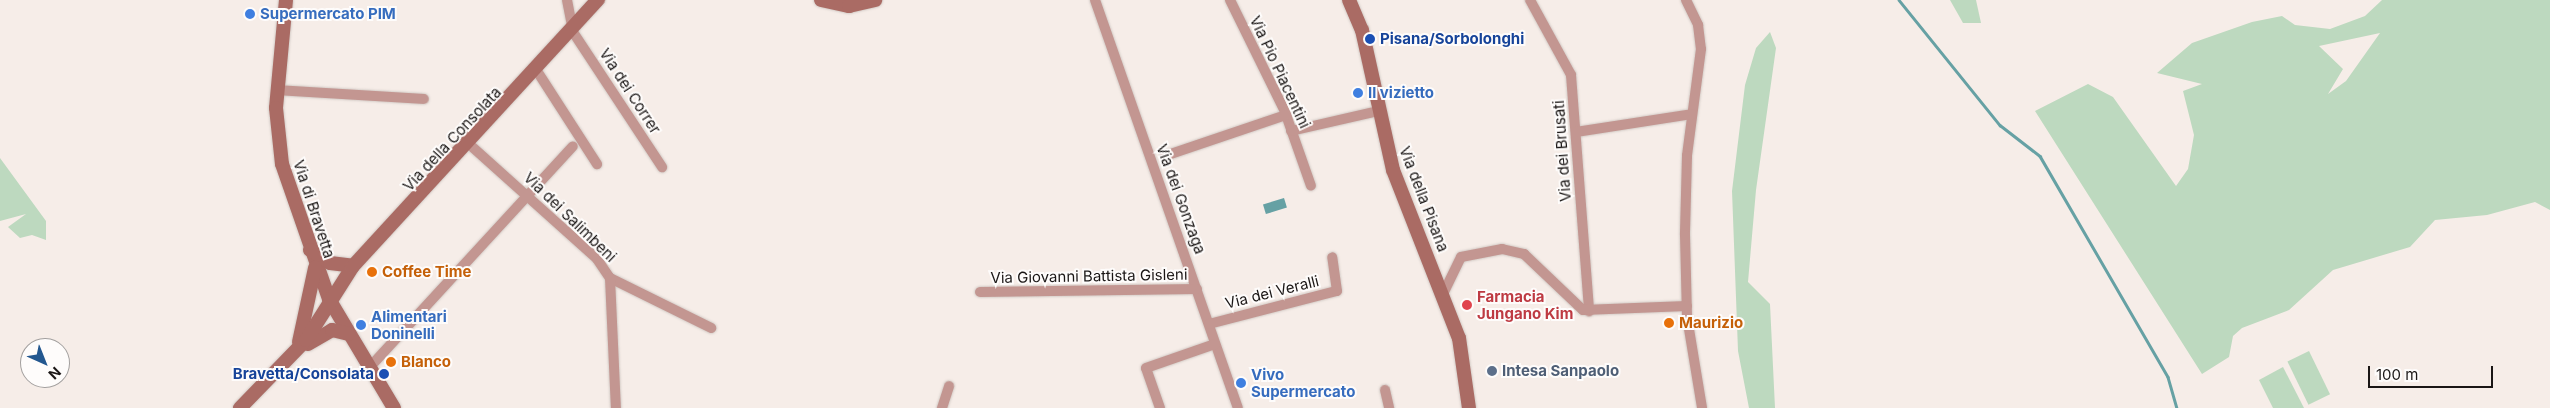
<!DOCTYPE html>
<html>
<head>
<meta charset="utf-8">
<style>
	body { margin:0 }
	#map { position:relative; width:2550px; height:408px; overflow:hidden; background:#f6ede8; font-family:Inter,sans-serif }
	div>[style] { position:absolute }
	.green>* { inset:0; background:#bdd9bf; transform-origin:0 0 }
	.water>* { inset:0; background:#66a1a4; transform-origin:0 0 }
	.stream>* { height:2.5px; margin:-1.25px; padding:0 1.25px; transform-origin:1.25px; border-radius:1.25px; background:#66a1a4 }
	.roads { filter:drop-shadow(0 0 1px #d3cbc6) drop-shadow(0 0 1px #d3cbc6) }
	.street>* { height:10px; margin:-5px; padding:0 5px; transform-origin:5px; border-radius:5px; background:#c39691 }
	.secondary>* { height:14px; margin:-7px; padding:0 7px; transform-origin:7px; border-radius:7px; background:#aa6b64 }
	.dots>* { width:14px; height:14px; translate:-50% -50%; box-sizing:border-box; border:2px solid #fefcfb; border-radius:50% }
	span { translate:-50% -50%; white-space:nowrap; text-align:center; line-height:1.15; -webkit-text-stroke:4px #fefcfb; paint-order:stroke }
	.shop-label { font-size:15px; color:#366cbe; font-weight:700 }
	.left { translate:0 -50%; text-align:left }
	.transit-label { font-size:15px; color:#164399; font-weight:700 }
	.right { translate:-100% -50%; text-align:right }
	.street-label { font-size:15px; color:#1a1615 }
	.food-label { font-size:15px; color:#c56008; font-weight:700 }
	.health-label { font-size:15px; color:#be3a42; font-weight:700 }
	.service-label { font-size:15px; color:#4e5e75; font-weight:700 }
	.north { position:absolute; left:20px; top:338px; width:50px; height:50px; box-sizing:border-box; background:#fefcfb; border:1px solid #a3a09f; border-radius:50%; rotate:136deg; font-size:14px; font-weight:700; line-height:20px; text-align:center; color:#1a1615 }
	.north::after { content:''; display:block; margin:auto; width:18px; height:22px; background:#23578f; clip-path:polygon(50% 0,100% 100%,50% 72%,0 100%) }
	.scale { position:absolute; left:2368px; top:366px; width:125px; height:22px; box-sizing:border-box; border:2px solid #1a1615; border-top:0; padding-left:6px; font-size:15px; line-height:18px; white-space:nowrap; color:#1a1615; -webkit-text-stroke:4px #fefcfb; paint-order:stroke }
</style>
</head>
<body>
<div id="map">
	<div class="green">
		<i style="clip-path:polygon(1950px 0,1976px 0,1981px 23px,1963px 23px)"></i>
		<i style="clip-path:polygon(evenodd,2382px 0,2550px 0,2550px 210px,2535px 202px,2487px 215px,2435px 220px,2410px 247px,2333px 270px,2289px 310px,2242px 328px,2233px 336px,2229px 357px,2202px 374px,2035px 111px,2088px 84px,2113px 97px,2176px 186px,2188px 169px,2194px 135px,2183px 91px,2202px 84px,2157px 73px,2192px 43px,2252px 22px,2282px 16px,2295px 25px,2330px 29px,2365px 16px,2382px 0,2380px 33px,2346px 81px,2328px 94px,2343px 69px,2319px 46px,2380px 33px)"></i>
		<i style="clip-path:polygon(1770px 32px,1776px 48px,1756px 190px,1748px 282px,1770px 304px,1775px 408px,1749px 408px,1738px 351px,1732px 191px,1745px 85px,1756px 48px)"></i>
		<i style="clip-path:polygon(0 158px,46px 221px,46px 240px,32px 235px,20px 238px,8px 227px,26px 214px,0 221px)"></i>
		<i style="left:2309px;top:351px;width:48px;height:24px;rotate:64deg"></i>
		<i style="clip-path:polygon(2283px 367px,2304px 408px,2273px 408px,2259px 380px)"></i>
	</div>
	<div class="water">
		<i style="left:1284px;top:198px;width:10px;height:22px;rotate:73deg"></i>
	</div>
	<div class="stream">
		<i style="left:1899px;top:0;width:161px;rotate:51.1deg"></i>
		<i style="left:2000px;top:125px;width:51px;rotate:37.8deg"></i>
		<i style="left:2040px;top:156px;width:255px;rotate:59.9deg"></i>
		<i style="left:2168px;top:377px;width:32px;rotate:74deg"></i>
	</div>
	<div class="roads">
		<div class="street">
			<i style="left:567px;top:0;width:33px;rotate:79deg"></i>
			<i style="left:573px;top:32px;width:162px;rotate:56.6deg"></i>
			<i style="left:1095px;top:0;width:432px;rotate:70.7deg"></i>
			<i style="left:1230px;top:0;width:125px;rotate:63.8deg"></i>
			<i style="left:1285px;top:112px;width:78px;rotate:70.6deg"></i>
			<i style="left:1530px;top:0;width:85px;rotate:61.3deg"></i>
			<i style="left:1571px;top:75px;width:237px;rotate:85.6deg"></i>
			<i style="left:1686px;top:0;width:28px;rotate:64deg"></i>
			<i style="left:1698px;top:25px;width:24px;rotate:83deg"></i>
			<i style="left:1701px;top:49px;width:108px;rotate:97.5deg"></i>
			<i style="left:1687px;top:156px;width:79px;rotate:91.5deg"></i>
			<i style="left:1685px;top:235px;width:82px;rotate:88.6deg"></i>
			<i style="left:1687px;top:317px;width:92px;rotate:80.6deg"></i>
			<i style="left:537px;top:71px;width:111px;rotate:57.2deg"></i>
			<i style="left:277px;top:90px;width:147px;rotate:3.5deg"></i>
			<i style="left:1291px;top:131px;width:89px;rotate:-12.9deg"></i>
			<i style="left:1576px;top:132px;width:117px;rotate:-8.8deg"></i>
			<i style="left:469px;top:144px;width:172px;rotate:41.9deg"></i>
			<i style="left:597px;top:259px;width:23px;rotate:56deg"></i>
			<i style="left:610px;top:278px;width:113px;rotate:26.3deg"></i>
			<i style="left:1165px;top:156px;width:128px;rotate:-18.7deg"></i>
			<i style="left:610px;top:278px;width:130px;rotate:87.4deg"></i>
			<i style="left:980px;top:292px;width:217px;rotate:-0.8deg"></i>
			<i style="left:1443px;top:294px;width:41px;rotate:-64.1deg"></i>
			<i style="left:1461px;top:257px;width:42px;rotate:-11deg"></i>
			<i style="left:1502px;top:249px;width:23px;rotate:13deg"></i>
			<i style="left:1524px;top:254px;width:81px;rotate:43.5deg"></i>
			<i style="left:1583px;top:310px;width:104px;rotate:-2.2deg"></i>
			<i style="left:1209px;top:324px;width:132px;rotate:-14.5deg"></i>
			<i style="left:1337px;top:291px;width:34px;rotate:-98deg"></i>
			<i style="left:369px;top:368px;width:301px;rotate:-47.4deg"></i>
			<i style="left:1385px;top:390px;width:18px;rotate:77deg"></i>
			<i style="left:942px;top:408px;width:23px;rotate:-72deg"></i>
			<i style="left:1160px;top:408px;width:42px;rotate:-109.3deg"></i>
			<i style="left:1146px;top:368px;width:73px;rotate:-19.2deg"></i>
		</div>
		<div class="secondary">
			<i style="left:286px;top:0;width:108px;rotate:95.3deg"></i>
			<i style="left:276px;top:108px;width:56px;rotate:83.9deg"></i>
			<i style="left:282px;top:164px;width:143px;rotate:70.8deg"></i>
			<i style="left:329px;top:299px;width:127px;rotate:59.2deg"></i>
			<i style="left:821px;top:0;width:29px;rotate:12deg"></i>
			<i style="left:849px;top:6px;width:27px;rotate:-13deg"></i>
			<i style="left:1349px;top:0;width:33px;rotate:67deg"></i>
			<i style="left:1362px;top:30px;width:143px;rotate:77.5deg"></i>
			<i style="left:1393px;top:170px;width:180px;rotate:68.6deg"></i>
			<i style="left:1459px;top:338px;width:71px;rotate:81.9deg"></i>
			<i style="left:310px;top:250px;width:24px;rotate:33deg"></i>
			<i style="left:330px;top:263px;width:23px;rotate:7deg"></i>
			<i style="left:299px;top:342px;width:76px;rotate:-77.8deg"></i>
			<i style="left:308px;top:344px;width:28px;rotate:-30deg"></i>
			<i style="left:332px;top:330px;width:17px;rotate:13deg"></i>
			<i style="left:240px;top:408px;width:95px;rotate:-45.9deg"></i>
			<i style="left:306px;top:340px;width:88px;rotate:-57.6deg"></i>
			<i style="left:353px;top:266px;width:362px;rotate:-47.4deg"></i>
		</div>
	</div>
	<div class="dots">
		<i style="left:250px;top:14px;background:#3f7fe0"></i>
		<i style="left:1370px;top:39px;background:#1a4fb4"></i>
		<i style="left:1358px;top:93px;background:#3f7fe0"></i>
		<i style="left:372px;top:272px;background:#e8710a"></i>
		<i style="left:1467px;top:305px;background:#e0444e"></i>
		<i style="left:1669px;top:323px;background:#e8710a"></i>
		<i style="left:361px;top:325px;background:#3f7fe0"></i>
		<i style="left:391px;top:362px;background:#e8710a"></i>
		<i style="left:1492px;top:371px;background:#5c6f8a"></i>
		<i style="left:384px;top:374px;background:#1a4fb4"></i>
		<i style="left:1241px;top:383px;background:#3f7fe0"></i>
	</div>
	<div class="shop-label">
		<span class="left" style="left:260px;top:14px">Supermercato PIM</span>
		<span class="left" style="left:1368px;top:93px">Il vizietto</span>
		<span class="left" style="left:371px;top:325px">Alimentari<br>Doninelli</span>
		<span class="left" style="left:1251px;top:383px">Vivo<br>Supermercato</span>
	</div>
	<div class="transit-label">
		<span class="left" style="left:1380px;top:39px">Pisana/Sorbolonghi</span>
		<span class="right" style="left:374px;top:374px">Bravetta/Consolata</span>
	</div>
	<div class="street-label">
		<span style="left:1280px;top:72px;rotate:65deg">Via Pio Piacentini</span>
		<span style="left:630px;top:91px;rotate:57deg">Via dei Correr</span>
		<span style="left:452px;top:139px;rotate:-47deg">Via della Consolata</span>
		<span style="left:1562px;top:151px;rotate:-94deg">Via dei Brusati</span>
		<span style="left:1181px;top:199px;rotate:70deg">Via dei Gonzaga</span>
		<span style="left:1424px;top:199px;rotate:69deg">Via della Pisana</span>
		<span style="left:314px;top:209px;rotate:72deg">Via di Bravetta</span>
		<span style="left:570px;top:217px;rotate:44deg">Via dei Salimbeni</span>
		<span style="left:1089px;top:276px;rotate:-1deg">Via Giovanni Battista Gisleni</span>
		<span style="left:1272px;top:292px;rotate:-14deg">Via dei Veralli</span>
	</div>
	<div class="food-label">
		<span class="left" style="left:382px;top:272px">Coffee Time</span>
		<span class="left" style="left:1679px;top:323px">Maurizio</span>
		<span class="left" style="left:401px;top:362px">Blanco</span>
	</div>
	<div class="health-label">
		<span class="left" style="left:1477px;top:305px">Farmacia<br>Jungano Kim</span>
	</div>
	<div class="service-label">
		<span class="left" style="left:1502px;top:371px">Intesa Sanpaolo</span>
	</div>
	<div class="north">N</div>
	<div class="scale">100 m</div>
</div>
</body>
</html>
